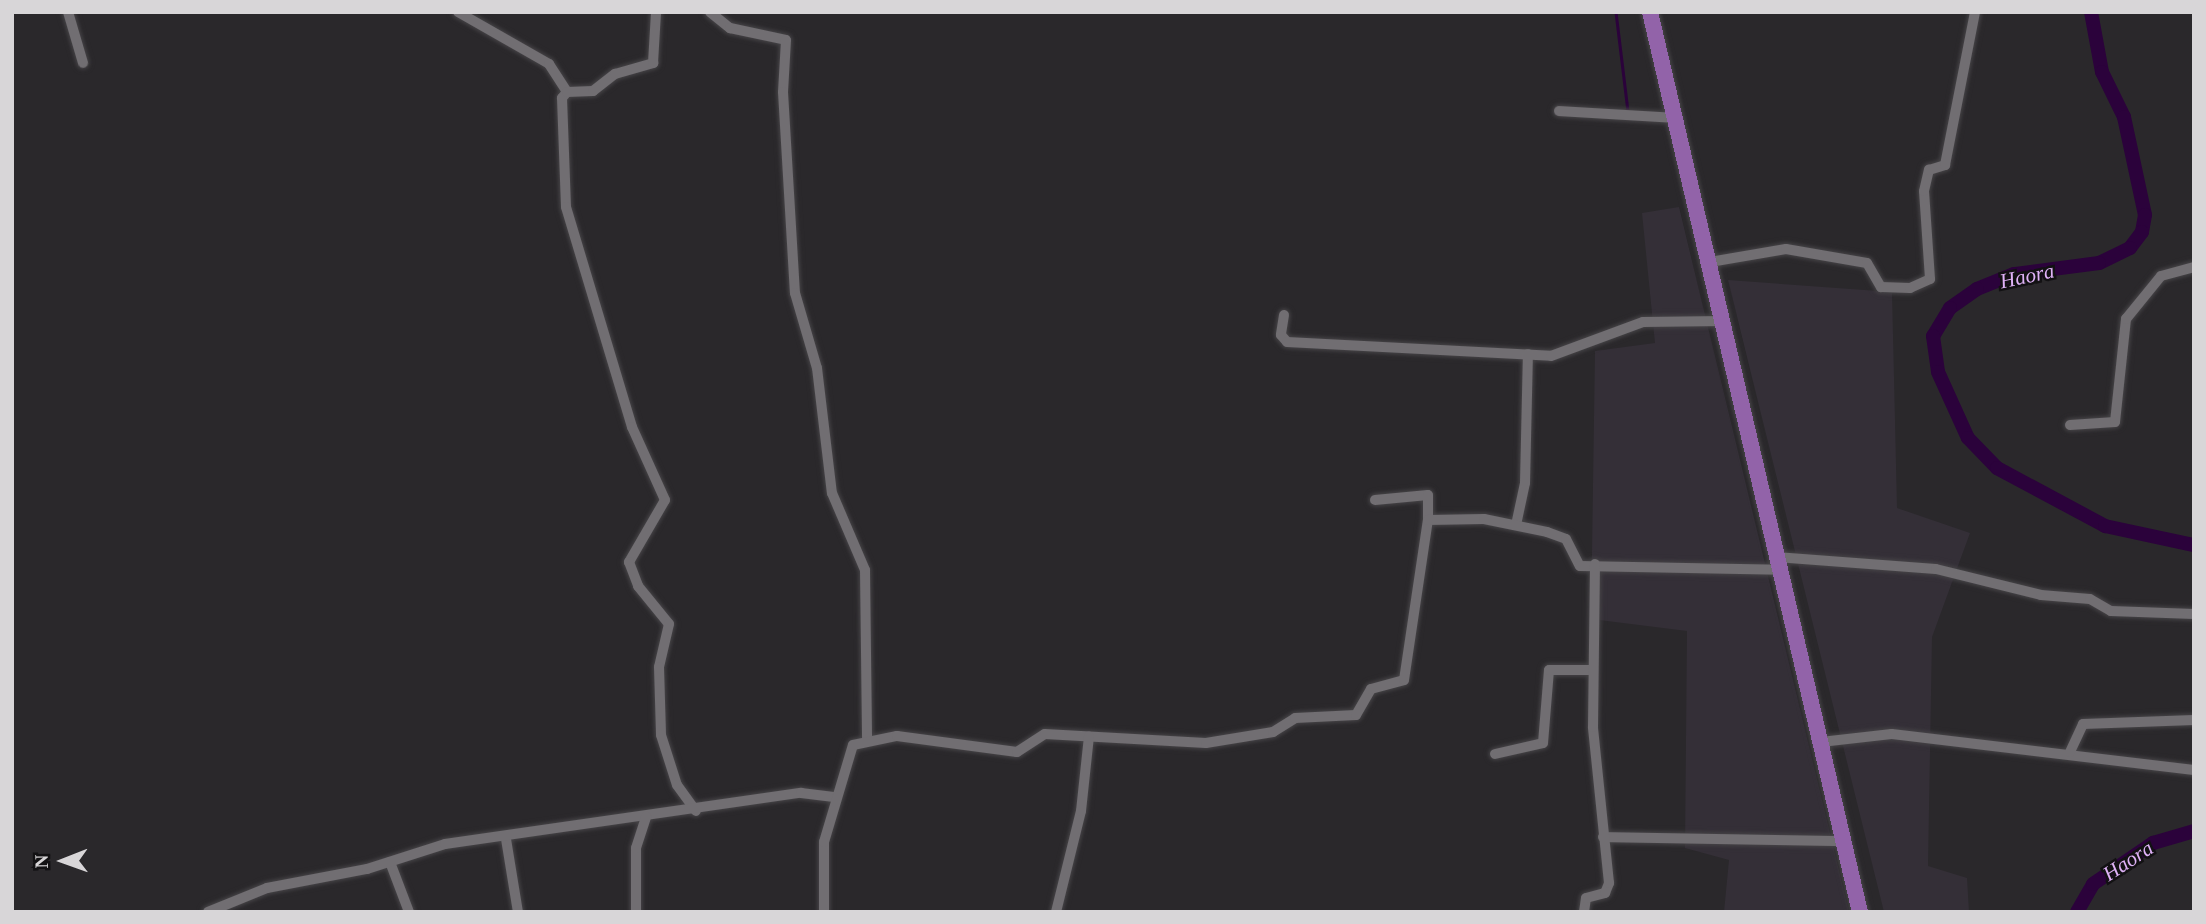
<!DOCTYPE html>
<html>
<head>
<meta charset="utf-8">
<style>
	body { margin:0 }
	#map { position:relative; width:2206px; height:924px; overflow:hidden; background:#2a282b; font-family:"Times New Roman",serif }
	div>[style] { position:absolute }
	.built>* { inset:0; background:#342f37 }
	.stream>* { height:2.5px; margin:-1.25px; padding:0 1.25px; transform-origin:1.25px; border-radius:1.25px; background:#2b023b }
	.river>* { height:14px; margin:-7px; padding:0 7px; transform-origin:7px; border-radius:7px; background:#2b023b }
	.roads { filter:drop-shadow(0 0 2px #464447) drop-shadow(0 0 2px #464447) }
	.street>* { height:10px; margin:-5px; padding:0 5px; transform-origin:5px; border-radius:5px; background:#716e72 }
	.primary>* { height:16px; margin:-8px; padding:0 8px; transform-origin:8px; border-radius:8px; background:#9263a9 }
	span { translate:-50% -50%; white-space:nowrap; text-align:center; line-height:1.15; -webkit-text-stroke:5px #121113; paint-order:stroke }
	.water-label { font-size:21px; color:#dfb2f7; font-style:italic }
	.frame { position:absolute; inset:0; border:14px solid #d8d6d8; pointer-events:none }
	.north { position:absolute; left:28px; top:826px; width:70px; height:70px; -webkit-text-stroke:5px #121113; paint-order:stroke; rotate:269deg; font-size:19px; font-weight:700; line-height:28px; text-align:center; color:#d8d6d8 }
	.north::after { content:''; display:block; margin:auto; width:24px; height:32px; background:#d8d6d8; clip-path:polygon(50% 0,100% 100%,50% 72%,0 100%) }
</style>
</head>
<body>
<div id="map">
	<div class="built">
		<i style="clip-path:polygon(1679px 207px,1849px 912px,1724px 912px,1729px 860px,1685px 848px,1687px 631px,1591px 619px,1595px 351px,1655px 343px,1642px 213px)"></i>
		<i style="clip-path:polygon(1728px 280px,1892px 292px,1897px 508px,1970px 533px,1932px 637px,1928px 866px,1967px 878px,1969px 912px,1884px 912px)"></i>
	</div>
	<div class="stream">
		<i style="left:1616px;top:12px;width:100px;rotate:83.1deg"></i>
	</div>
	<div class="river">
		<i style="left:2091px;top:12px;width:61px;rotate:79.6deg"></i>
		<i style="left:2102px;top:72px;width:50px;rotate:63.9deg"></i>
		<i style="left:2124px;top:117px;width:100px;rotate:77.9deg"></i>
		<i style="left:2145px;top:215px;width:17px;rotate:100deg"></i>
		<i style="left:2142px;top:232px;width:20px;rotate:127deg"></i>
		<i style="left:2130px;top:248px;width:34px;rotate:154deg"></i>
		<i style="left:2099px;top:263px;width:86px;rotate:172.6deg"></i>
		<i style="left:2014px;top:274px;width:40px;rotate:158deg"></i>
		<i style="left:1977px;top:289px;width:33px;rotate:145deg"></i>
		<i style="left:1950px;top:308px;width:33px;rotate:121deg"></i>
		<i style="left:1933px;top:336px;width:36px;rotate:82deg"></i>
		<i style="left:1938px;top:372px;width:72px;rotate:65.6deg"></i>
		<i style="left:1968px;top:438px;width:42px;rotate:46deg"></i>
		<i style="left:1997px;top:468px;width:123px;rotate:28.2deg"></i>
		<i style="left:2105px;top:526px;width:91px;rotate:12.1deg"></i>
		<i style="left:2077px;top:912px;width:32px;rotate:-60deg"></i>
		<i style="left:2093px;top:884px;width:73px;rotate:-34.3deg"></i>
		<i style="left:2153px;top:843px;width:43px;rotate:-16.3deg"></i>
	</div>
	<div class="roads">
		<div class="street">
			<i style="left:68px;top:12px;width:53px;rotate:73.6deg"></i>
			<i style="left:458px;top:12px;width:105px;rotate:29.7deg"></i>
			<i style="left:549px;top:64px;width:33px;rotate:57deg"></i>
			<i style="left:710px;top:12px;width:26px;rotate:39deg"></i>
			<i style="left:730px;top:28px;width:57px;rotate:12.1deg"></i>
			<i style="left:786px;top:40px;width:52px;rotate:93.3deg"></i>
			<i style="left:783px;top:92px;width:201px;rotate:86.6deg"></i>
			<i style="left:795px;top:293px;width:78px;rotate:73.7deg"></i>
			<i style="left:817px;top:368px;width:126px;rotate:83.2deg"></i>
			<i style="left:832px;top:493px;width:84px;rotate:66.8deg"></i>
			<i style="left:865px;top:570px;width:171px;rotate:89.3deg"></i>
			<i style="left:567px;top:92px;width:8px;rotate:130deg"></i>
			<i style="left:562px;top:98px;width:109px;rotate:87.9deg"></i>
			<i style="left:566px;top:207px;width:230px;rotate:73.3deg"></i>
			<i style="left:632px;top:427px;width:80px;rotate:65.7deg"></i>
			<i style="left:665px;top:500px;width:72px;rotate:120.1deg"></i>
			<i style="left:629px;top:562px;width:26px;rotate:69deg"></i>
			<i style="left:638px;top:586px;width:49px;rotate:50.8deg"></i>
			<i style="left:669px;top:624px;width:44px;rotate:103.1deg"></i>
			<i style="left:659px;top:667px;width:68px;rotate:88.3deg"></i>
			<i style="left:661px;top:735px;width:52px;rotate:72.3deg"></i>
			<i style="left:677px;top:785px;width:32px;rotate:54deg"></i>
			<i style="left:567px;top:92px;width:26px;rotate:-2deg"></i>
			<i style="left:593px;top:91px;width:28px;rotate:-38deg"></i>
			<i style="left:615px;top:74px;width:40px;rotate:-16deg"></i>
			<i style="left:653px;top:63px;width:51px;rotate:-86.6deg"></i>
			<i style="left:1559px;top:111px;width:117px;rotate:3.4deg"></i>
			<i style="left:1710px;top:262px;width:77px;rotate:-9.7deg"></i>
			<i style="left:1786px;top:249px;width:82px;rotate:9.8deg"></i>
			<i style="left:1867px;top:263px;width:28px;rotate:60deg"></i>
			<i style="left:1881px;top:287px;width:29px;rotate:2deg"></i>
			<i style="left:1910px;top:288px;width:22px;rotate:-24deg"></i>
			<i style="left:1930px;top:279px;width:88px;rotate:-93.9deg"></i>
			<i style="left:1924px;top:191px;width:22px;rotate:-77deg"></i>
			<i style="left:1929px;top:170px;width:17px;rotate:-17deg"></i>
			<i style="left:1945px;top:165px;width:156px;rotate:-78.9deg"></i>
			<i style="left:1284px;top:315px;width:20px;rotate:99deg"></i>
			<i style="left:1281px;top:335px;width:9px;rotate:49deg"></i>
			<i style="left:1287px;top:342px;width:264px;rotate:3deg"></i>
			<i style="left:1551px;top:356px;width:98px;rotate:-20.3deg"></i>
			<i style="left:1643px;top:322px;width:81px;rotate:-0.7deg"></i>
			<i style="left:2070px;top:425px;width:45px;rotate:-3.8deg"></i>
			<i style="left:2115px;top:422px;width:104px;rotate:-83.9deg"></i>
			<i style="left:2126px;top:319px;width:55px;rotate:-50.9deg"></i>
			<i style="left:2161px;top:276px;width:34px;rotate:-15deg"></i>
			<i style="left:1375px;top:500px;width:53px;rotate:-5.4deg"></i>
			<i style="left:1428px;top:495px;width:25px;rotate:90deg"></i>
			<i style="left:1516px;top:525px;width:43px;rotate:-77.9deg"></i>
			<i style="left:1525px;top:483px;width:129px;rotate:-88.7deg"></i>
			<i style="left:1776px;top:557px;width:160px;rotate:4.3deg"></i>
			<i style="left:1936px;top:569px;width:108px;rotate:13.9deg"></i>
			<i style="left:2041px;top:595px;width:49px;rotate:4.7deg"></i>
			<i style="left:2090px;top:599px;width:24px;rotate:30deg"></i>
			<i style="left:2111px;top:611px;width:83px;rotate:2.1deg"></i>
			<i style="left:1821px;top:742px;width:71px;rotate:-6.4deg"></i>
			<i style="left:1892px;top:734px;width:304px;rotate:6.8deg"></i>
			<i style="left:2070px;top:752px;width:31px;rotate:-65deg"></i>
			<i style="left:2083px;top:724px;width:111px;rotate:-2.1deg"></i>
			<i style="left:1495px;top:754px;width:49px;rotate:-12.9deg"></i>
			<i style="left:1543px;top:743px;width:73px;rotate:-85.3deg"></i>
			<i style="left:1549px;top:670px;width:43px"></i>
			<i style="left:1603px;top:837px;width:241px;rotate:1deg"></i>
			<i style="left:506px;top:839px;width:74px;rotate:80.7deg"></i>
			<i style="left:390px;top:862px;width:53px;rotate:69.2deg"></i>
			<i style="left:208px;top:912px;width:64px;rotate:-22.1deg"></i>
			<i style="left:267px;top:888px;width:102px;rotate:-10.8deg"></i>
			<i style="left:367px;top:869px;width:82px;rotate:-17.8deg"></i>
			<i style="left:445px;top:844px;width:360px;rotate:-8.2deg"></i>
			<i style="left:801px;top:793px;width:33px;rotate:7deg"></i>
			<i style="left:636px;top:912px;width:64px;rotate:-90deg"></i>
			<i style="left:636px;top:848px;width:33px;rotate:-72deg"></i>
			<i style="left:824px;top:912px;width:70px;rotate:-90deg"></i>
			<i style="left:824px;top:842px;width:101px;rotate:-73.4deg"></i>
			<i style="left:853px;top:745px;width:45px;rotate:-11.6deg"></i>
			<i style="left:897px;top:736px;width:121px;rotate:7.6deg"></i>
			<i style="left:1017px;top:752px;width:33px;rotate:-33deg"></i>
			<i style="left:1045px;top:734px;width:161px;rotate:3.2deg"></i>
			<i style="left:1206px;top:743px;width:68px;rotate:-9.3deg"></i>
			<i style="left:1273px;top:732px;width:26px;rotate:-32deg"></i>
			<i style="left:1295px;top:718px;width:61px;rotate:-2.8deg"></i>
			<i style="left:1356px;top:715px;width:30px;rotate:-60deg"></i>
			<i style="left:1371px;top:689px;width:34px;rotate:-15deg"></i>
			<i style="left:1404px;top:680px;width:162px;rotate:-81.5deg"></i>
			<i style="left:1428px;top:520px;width:56px;rotate:-1deg"></i>
			<i style="left:1484px;top:519px;width:64px;rotate:11.7deg"></i>
			<i style="left:1547px;top:532px;width:20px;rotate:20deg"></i>
			<i style="left:1566px;top:539px;width:30px;rotate:63deg"></i>
			<i style="left:1580px;top:566px;width:200px;rotate:1.1deg"></i>
			<i style="left:1056px;top:912px;width:104px;rotate:-76.1deg"></i>
			<i style="left:1081px;top:811px;width:75px;rotate:-83.9deg"></i>
			<i style="left:1584px;top:912px;width:14px;rotate:-82deg"></i>
			<i style="left:1586px;top:898px;width:20px;rotate:-15deg"></i>
			<i style="left:1605px;top:893px;width:11px;rotate:-68deg"></i>
			<i style="left:1609px;top:883px;width:157px;rotate:-95.9deg"></i>
			<i style="left:1593px;top:727px;width:163px;rotate:-89.3deg"></i>
		</div>
		<div class="primary">
			<i style="left:1650px;top:12px;width:924px;rotate:76.87deg"></i>
		</div>
	</div>
	<div class="water-label">
		<span style="left:2027px;top:276px;rotate:-12deg">Haora</span>
		<span style="left:2128px;top:861px;rotate:-33deg">Haora</span>
	</div>
	<div class="frame"></div>
	<div class="north">N</div>
</div>
</body>
</html>
